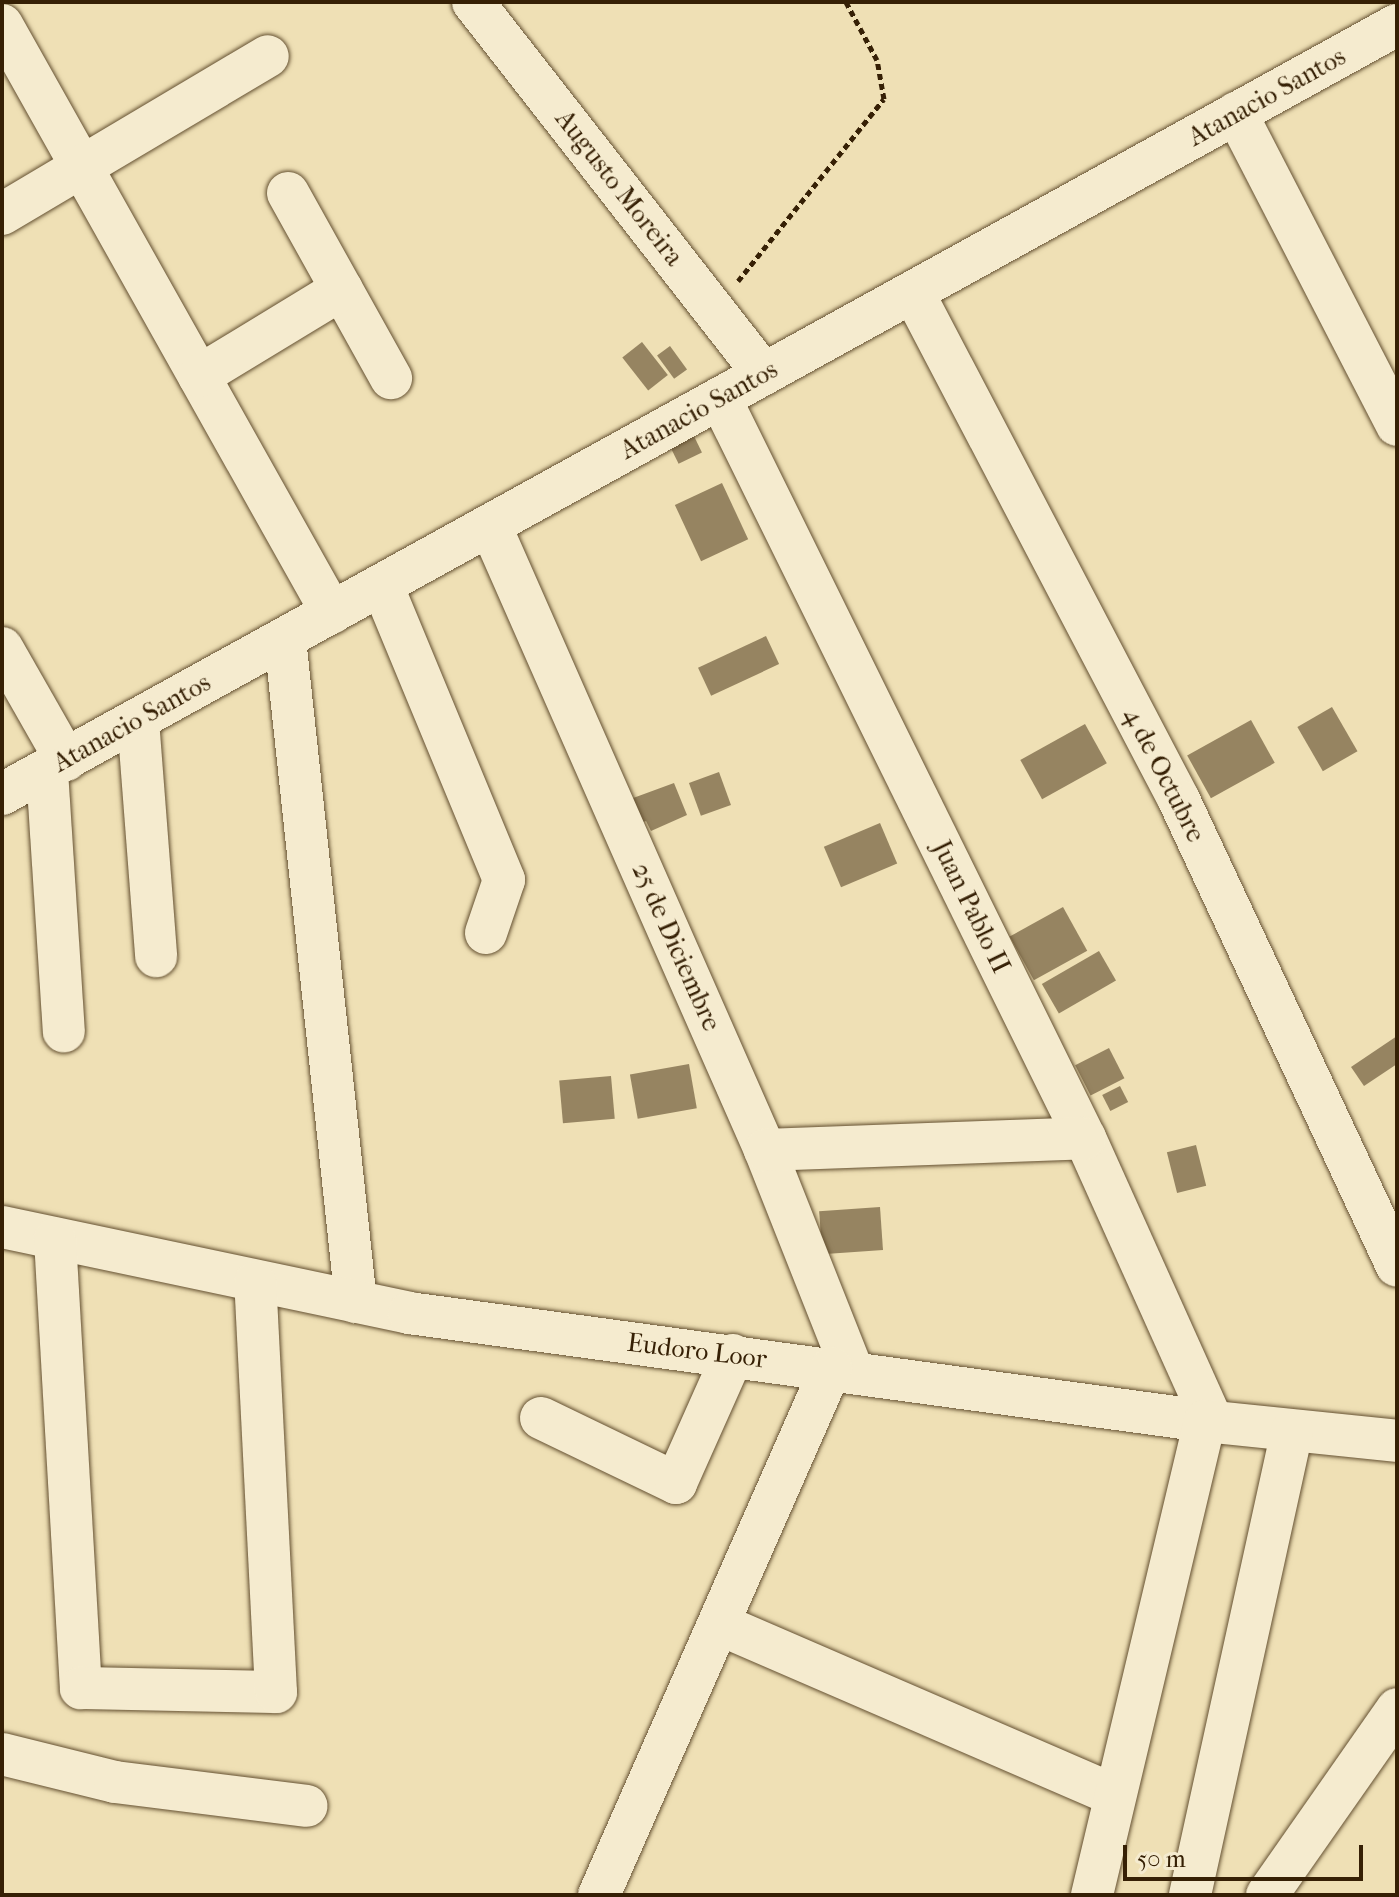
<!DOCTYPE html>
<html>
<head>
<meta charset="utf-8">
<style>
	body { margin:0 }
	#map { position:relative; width:1399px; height:1897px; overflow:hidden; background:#efe0b5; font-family:"IM FELL French Canon",serif }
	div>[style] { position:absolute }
	.building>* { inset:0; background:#968461; transform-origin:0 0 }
	.path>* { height:5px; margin-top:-2.5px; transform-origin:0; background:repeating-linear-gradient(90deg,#362005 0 6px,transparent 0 10px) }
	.roads { filter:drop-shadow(0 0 2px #645031) drop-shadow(0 0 2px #645031) }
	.minor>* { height:42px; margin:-21px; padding:0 21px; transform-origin:21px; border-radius:21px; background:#f5ebcf }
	span { translate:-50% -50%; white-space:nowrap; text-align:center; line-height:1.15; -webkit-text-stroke:6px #f5ebcf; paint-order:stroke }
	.street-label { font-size:26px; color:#362005 }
	.frame { position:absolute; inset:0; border:4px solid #362005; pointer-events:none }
	.scale { position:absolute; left:1123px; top:1845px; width:240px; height:36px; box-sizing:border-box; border:4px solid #362005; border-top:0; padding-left:10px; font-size:24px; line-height:28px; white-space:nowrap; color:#362005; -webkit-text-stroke:6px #f5ebcf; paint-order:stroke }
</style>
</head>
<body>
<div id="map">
	<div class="building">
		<i style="left:642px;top:342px;width:42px;height:25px;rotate:52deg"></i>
		<i style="left:670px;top:346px;width:29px;height:16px;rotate:54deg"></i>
		<i style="left:691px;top:430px;width:25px;height:26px;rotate:64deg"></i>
		<i style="left:722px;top:483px;width:62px;height:52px;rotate:65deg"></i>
		<i style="left:766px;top:636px;width:31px;height:75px;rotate:65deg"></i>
		<i style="left:1332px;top:707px;width:51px;height:40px;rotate:60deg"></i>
		<i style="left:1251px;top:720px;width:49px;height:73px;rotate:61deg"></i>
		<i style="left:1085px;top:724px;width:45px;height:74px;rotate:61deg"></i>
		<i style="left:719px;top:772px;width:35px;height:32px;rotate:70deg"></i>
		<i style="clip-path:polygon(674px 783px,687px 815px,651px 831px,646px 821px,636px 825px,625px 801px)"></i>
		<i style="left:880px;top:823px;width:44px;height:61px;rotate:67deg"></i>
		<i style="left:1063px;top:907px;width:50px;height:61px;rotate:61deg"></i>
		<i style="left:1099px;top:951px;width:34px;height:66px;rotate:60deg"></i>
		<i style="clip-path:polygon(1397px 1036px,1397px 1064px,1364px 1086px,1351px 1067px)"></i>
		<i style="left:1109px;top:1048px;width:34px;height:38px;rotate:63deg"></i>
		<i style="left:689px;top:1064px;width:45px;height:60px;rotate:80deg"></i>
		<i style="left:611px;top:1076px;width:43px;height:52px;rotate:85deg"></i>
		<i style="left:1120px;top:1086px;width:18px;height:20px;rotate:63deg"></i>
		<i style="left:1196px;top:1145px;width:42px;height:30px;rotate:76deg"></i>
		<i style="left:880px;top:1207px;width:43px;height:61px;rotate:86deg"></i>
	</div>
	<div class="path">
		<i style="left:738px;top:281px;width:233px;rotate:-51.3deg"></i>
		<i style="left:884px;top:99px;width:40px;rotate:-100deg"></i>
		<i style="left:877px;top:60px;width:66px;rotate:-118.1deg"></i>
	</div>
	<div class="roads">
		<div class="minor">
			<i style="left:473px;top:2px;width:472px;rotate:52deg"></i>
			<i style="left:2px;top:25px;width:674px;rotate:60.7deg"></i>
			<i style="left:1236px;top:113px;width:351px;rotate:62.7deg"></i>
			<i style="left:288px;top:193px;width:212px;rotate:60.9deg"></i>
			<i style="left:2px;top:214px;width:309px;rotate:-30.7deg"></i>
			<i style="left:913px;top:292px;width:573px;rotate:62.36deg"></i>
			<i style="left:1179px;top:800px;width:514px;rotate:64.93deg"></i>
			<i style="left:199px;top:376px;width:167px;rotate:-31.3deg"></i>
			<i style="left:720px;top:398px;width:825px;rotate:63.75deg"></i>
			<i style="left:1085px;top:1138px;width:309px;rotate:65.8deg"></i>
			<i style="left:490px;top:525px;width:683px;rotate:66.25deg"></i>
			<i style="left:765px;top:1150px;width:239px;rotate:68.4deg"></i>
			<i style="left:382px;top:585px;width:319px;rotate:67.5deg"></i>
			<i style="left:504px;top:880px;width:56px;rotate:108.8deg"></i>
			<i style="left:285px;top:639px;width:667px;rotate:83.89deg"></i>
			<i style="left:2px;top:648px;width:129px;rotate:60.3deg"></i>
			<i style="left:138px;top:720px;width:237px;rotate:85.6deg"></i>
			<i style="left:47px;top:771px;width:261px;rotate:86.3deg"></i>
			<i style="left:2px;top:794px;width:1593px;rotate:-28.87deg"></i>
			<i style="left:765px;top:1150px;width:320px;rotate:-2.1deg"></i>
			<i style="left:2px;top:1227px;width:416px;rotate:11.9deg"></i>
			<i style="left:409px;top:1313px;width:803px;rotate:7.73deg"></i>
			<i style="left:1205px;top:1421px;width:193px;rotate:5.9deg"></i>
			<i style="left:55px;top:1239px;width:450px;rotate:86.7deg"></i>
			<i style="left:81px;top:1688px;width:195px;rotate:1.2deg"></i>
			<i style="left:276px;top:1692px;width:410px;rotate:-92.9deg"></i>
			<i style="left:541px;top:1418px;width:150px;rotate:25.7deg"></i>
			<i style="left:676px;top:1483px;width:140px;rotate:-66deg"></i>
			<i style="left:719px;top:1624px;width:431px;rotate:23.4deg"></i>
			<i style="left:2px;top:1754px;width:116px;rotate:13.9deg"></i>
			<i style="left:115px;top:1782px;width:193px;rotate:7.1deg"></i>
			<i style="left:599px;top:1895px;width:576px;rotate:-66.24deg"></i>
			<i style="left:1092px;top:1895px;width:487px;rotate:-76.6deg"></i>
			<i style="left:1190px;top:1895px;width:475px;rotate:-77.6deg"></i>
			<i style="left:1267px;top:1895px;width:227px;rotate:-55deg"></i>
		</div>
	</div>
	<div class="street-label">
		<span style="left:1267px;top:97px;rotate:-29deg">Atanacio Santos</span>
		<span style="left:619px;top:188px;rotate:52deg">Augusto Moreira</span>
		<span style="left:699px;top:410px;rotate:-29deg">Atanacio Santos</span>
		<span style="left:132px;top:723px;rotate:-29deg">Atanacio Santos</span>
		<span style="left:1164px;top:775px;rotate:63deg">4 de Octubre</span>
		<span style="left:971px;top:907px;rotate:64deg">Juan Pablo II</span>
		<span style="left:676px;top:947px;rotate:66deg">25 de Diciembre</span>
		<span style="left:697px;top:1351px;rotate:7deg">Eudoro Loor</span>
	</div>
	<div class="frame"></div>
	<div class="scale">50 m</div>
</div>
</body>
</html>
